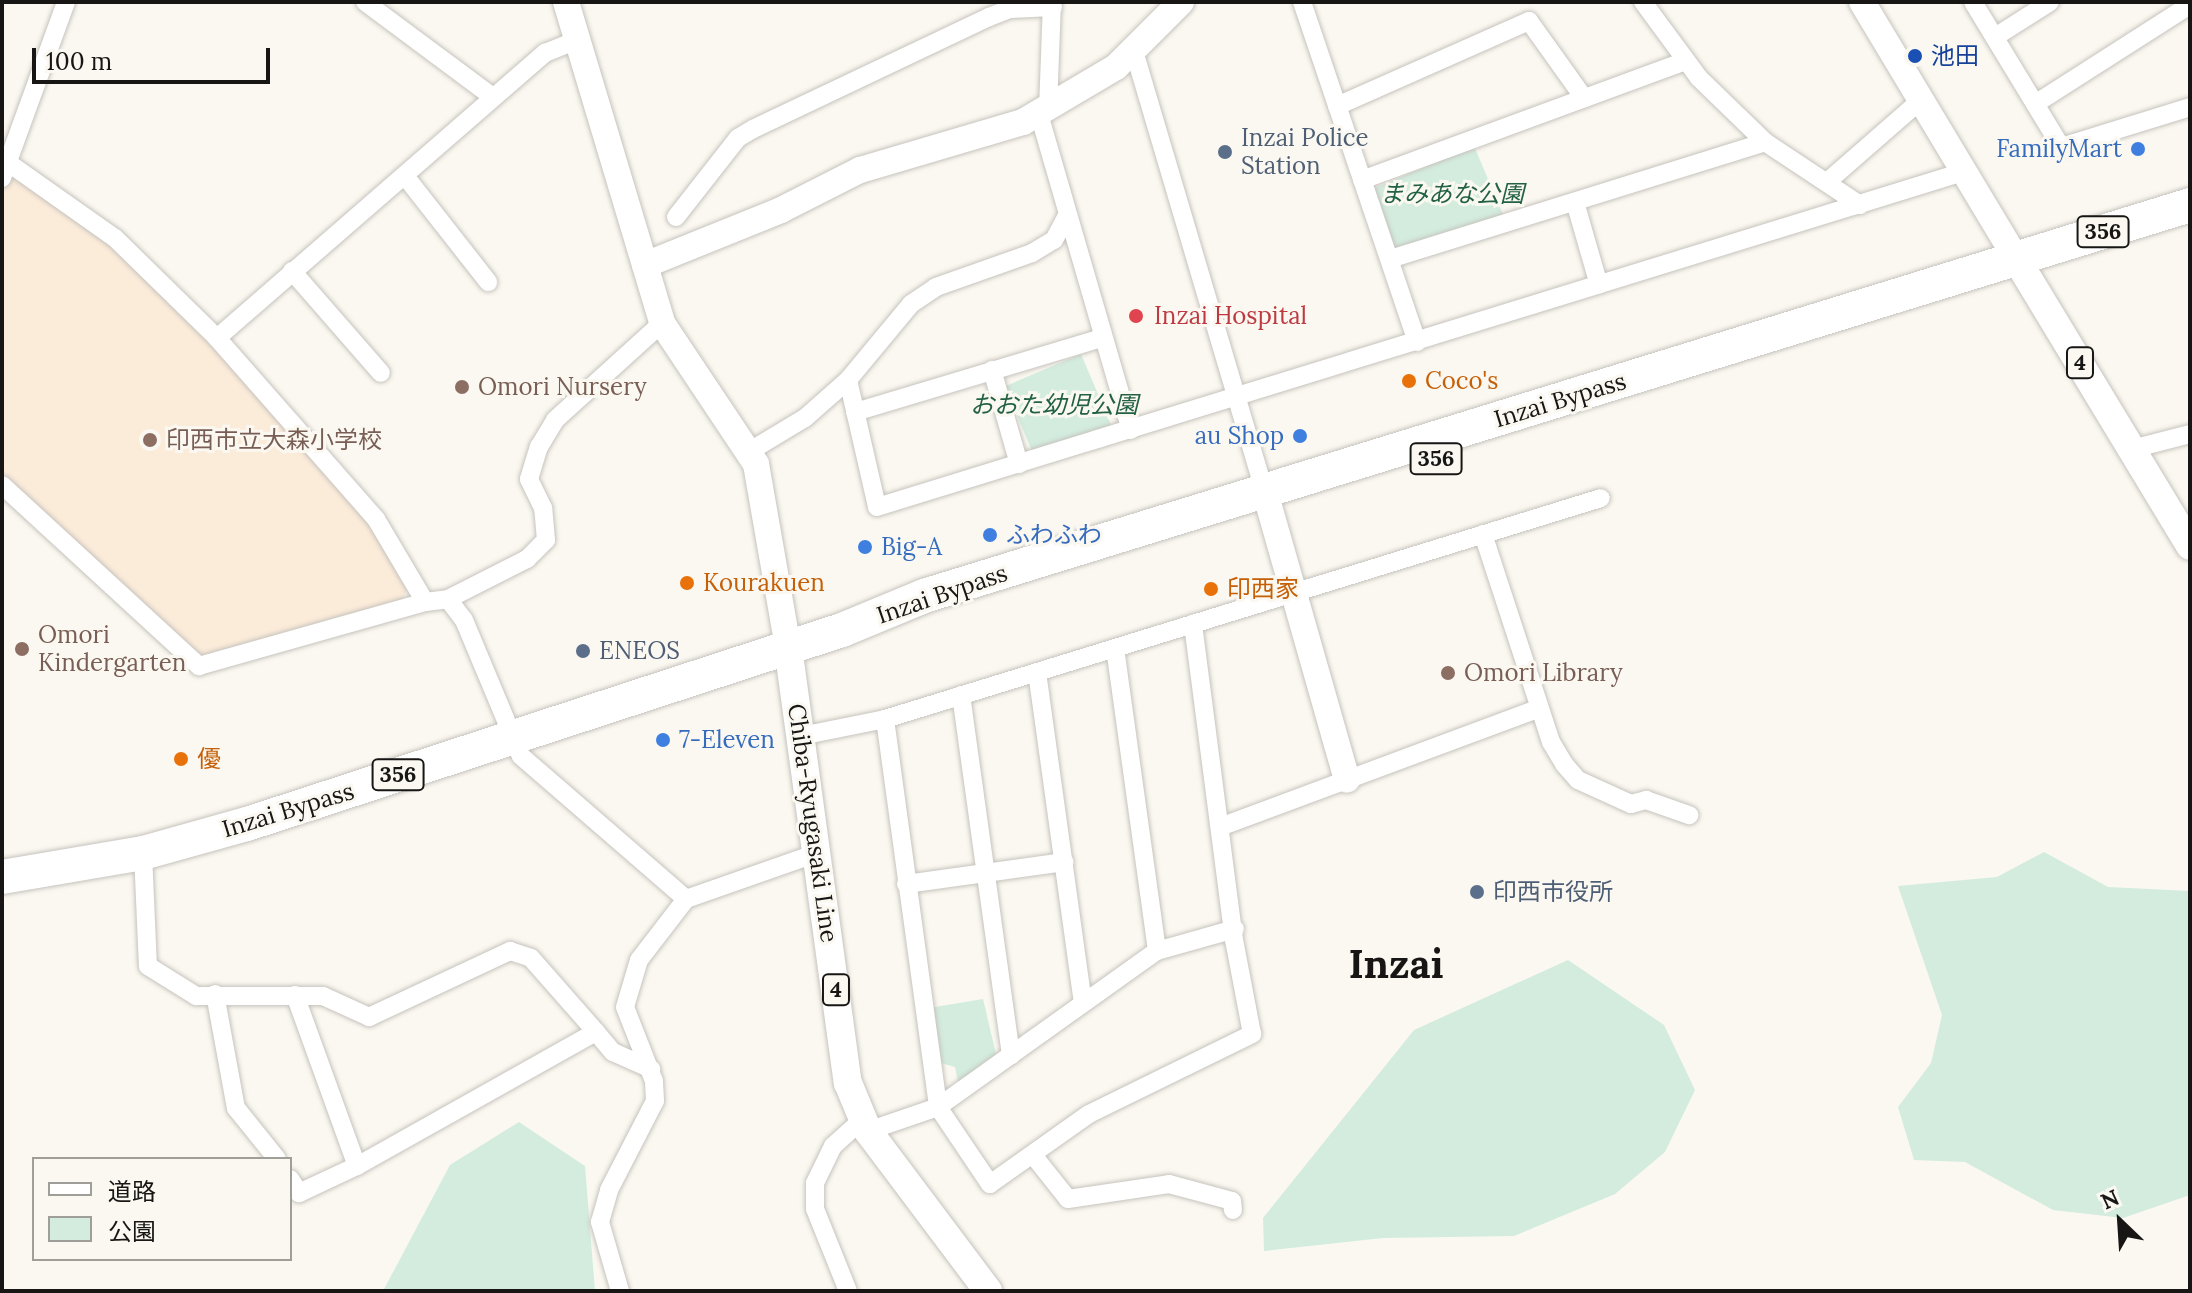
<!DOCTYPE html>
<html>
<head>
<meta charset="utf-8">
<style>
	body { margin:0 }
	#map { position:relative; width:2192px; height:1293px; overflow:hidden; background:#fbf8f1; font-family:Lora,"Noto Sans JP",serif }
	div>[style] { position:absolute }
	.education>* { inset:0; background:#fbebd9 }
	.green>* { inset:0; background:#d3ecde; transform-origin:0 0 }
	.roads { filter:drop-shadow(0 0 2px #c6c3bd) drop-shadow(0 0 2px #c6c3bd) }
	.street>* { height:18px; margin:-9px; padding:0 9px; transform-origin:9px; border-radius:9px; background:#fff }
	.secondary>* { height:26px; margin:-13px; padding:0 13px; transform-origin:13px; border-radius:13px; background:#fff }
	.primary>* { height:28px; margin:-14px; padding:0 14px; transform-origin:14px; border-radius:14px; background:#fff }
	.highway>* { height:34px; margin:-17px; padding:0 17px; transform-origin:17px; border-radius:17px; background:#fff }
	.dots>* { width:22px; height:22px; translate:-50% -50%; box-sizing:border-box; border:4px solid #fbf8f1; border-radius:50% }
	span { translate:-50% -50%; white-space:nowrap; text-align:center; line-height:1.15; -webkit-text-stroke:6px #fbf8f1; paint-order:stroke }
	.shield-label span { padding:2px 6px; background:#fbf8f1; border:2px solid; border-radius:6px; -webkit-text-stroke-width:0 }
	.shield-label { font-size:22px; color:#171614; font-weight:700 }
	.transit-label { font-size:24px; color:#164399 }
	.left { translate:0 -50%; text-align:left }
	.service-label { font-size:24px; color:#4e5e75 }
	.shop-label { font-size:24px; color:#366cbe }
	.right { translate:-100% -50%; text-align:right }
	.park-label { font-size:24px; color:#236145; font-style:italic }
	.health-label { font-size:24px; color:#be3a42 }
	.food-label { font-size:24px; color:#c56008 }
	.education-label { font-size:24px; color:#785e54 }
	.street-label { font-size:24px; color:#171614 }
	.town-label { font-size:40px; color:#171614; font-weight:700 }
	.frame { position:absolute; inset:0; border:4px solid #171614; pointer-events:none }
	.legend { position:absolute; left:32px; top:1157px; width:260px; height:104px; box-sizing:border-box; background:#fbf8f1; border:2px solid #a09e99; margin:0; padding:10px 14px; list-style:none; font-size:24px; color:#171614 }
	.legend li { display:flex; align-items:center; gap:16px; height:40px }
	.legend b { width:40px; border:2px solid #a09e99 }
	.north { position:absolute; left:2080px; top:1181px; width:80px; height:80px; -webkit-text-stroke:6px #fbf8f1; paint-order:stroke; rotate:335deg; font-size:22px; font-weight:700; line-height:32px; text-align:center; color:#171614 }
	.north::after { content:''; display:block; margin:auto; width:28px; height:36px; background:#171614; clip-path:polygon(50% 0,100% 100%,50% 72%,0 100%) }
	.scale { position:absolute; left:32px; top:48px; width:238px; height:36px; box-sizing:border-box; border:4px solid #171614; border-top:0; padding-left:10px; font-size:24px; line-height:28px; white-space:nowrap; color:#171614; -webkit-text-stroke:6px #fbf8f1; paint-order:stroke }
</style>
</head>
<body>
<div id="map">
	<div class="education">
		<i style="clip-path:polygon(18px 176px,125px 253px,139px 275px,185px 316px,365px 516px,407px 590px,401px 603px,201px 659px,2px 474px,2px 189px,8px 177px)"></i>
	</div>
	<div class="green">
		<i style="left:1474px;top:146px;width:78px;height:113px;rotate:67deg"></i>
		<i style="left:1081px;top:354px;width:83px;height:83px;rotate:67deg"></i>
		<i style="clip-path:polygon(2044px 852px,2108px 887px,2190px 891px,2190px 1195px,2123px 1218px,2053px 1210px,1965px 1162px,1914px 1160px,1898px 1107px,1931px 1063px,1942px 1015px,1898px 886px,1997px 877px)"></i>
		<i style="clip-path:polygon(1568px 960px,1664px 1025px,1695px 1090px,1665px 1152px,1615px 1194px,1514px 1236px,1383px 1238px,1264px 1251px,1263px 1218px,1414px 1030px)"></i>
		<i style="clip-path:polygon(983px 999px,996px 1054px,958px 1083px,955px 1067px,937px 1062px,929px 1008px)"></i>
		<i style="clip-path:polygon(519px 1122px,585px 1166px,595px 1291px,383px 1291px,450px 1165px)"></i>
	</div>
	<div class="roads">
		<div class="street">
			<i style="left:365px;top:2px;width:159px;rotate:36.6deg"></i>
			<i style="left:1302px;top:2px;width:359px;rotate:71.3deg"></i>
			<i style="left:1643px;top:2px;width:94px;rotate:53.6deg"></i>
			<i style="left:1699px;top:78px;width:92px;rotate:44.1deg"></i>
			<i style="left:1765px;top:142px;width:114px;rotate:33.6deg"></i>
			<i style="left:1973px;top:2px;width:170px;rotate:58.7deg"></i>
			<i style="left:2061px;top:147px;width:135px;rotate:-17.2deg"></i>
			<i style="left:1995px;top:37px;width:65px;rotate:-32.5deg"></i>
			<i style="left:1134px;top:51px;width:460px;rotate:73.5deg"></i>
			<i style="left:2035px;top:104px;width:184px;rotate:-32.6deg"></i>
			<i style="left:1337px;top:106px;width:210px;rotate:-23.9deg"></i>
			<i style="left:1529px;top:21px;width:95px;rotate:54.5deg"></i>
			<i style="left:1048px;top:110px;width:108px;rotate:-87.9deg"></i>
			<i style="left:1039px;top:114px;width:329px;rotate:73.8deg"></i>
			<i style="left:10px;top:164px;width:128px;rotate:35.2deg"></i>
			<i style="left:115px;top:238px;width:143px;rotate:44.4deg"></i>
			<i style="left:217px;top:338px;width:241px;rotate:48.7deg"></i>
			<i style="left:376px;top:519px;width:96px;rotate:59.4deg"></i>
			<i style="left:425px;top:602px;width:23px;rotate:-7deg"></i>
			<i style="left:448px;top:599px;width:26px;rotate:53deg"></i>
			<i style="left:464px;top:620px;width:147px;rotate:67.3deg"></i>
			<i style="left:521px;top:756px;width:218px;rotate:40.9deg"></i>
			<i style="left:405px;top:176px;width:135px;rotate:51.9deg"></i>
			<i style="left:2px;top:178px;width:187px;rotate:-70deg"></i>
			<i style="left:1362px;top:180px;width:344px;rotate:-20.2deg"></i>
			<i style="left:1827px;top:182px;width:125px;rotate:-41.1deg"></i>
			<i style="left:1575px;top:202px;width:86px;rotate:73.9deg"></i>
			<i style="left:676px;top:217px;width:100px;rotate:-51.9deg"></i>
			<i style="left:738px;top:138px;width:17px;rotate:-31deg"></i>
			<i style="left:753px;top:129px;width:261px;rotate:-25.4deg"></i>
			<i style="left:989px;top:17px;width:22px;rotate:-21deg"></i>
			<i style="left:1010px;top:9px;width:43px;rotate:-2.7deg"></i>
			<i style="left:1390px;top:259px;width:393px;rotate:-17.3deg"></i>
			<i style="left:292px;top:271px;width:135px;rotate:48.9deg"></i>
			<i style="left:217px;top:338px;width:435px;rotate:-41deg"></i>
			<i style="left:545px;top:53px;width:35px;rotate:-22deg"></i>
			<i style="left:992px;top:370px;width:98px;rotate:74deg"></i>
			<i style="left:848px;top:380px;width:130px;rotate:77.1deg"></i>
			<i style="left:877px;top:507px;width:1136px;rotate:-17.14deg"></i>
			<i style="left:855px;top:412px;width:257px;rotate:-16.7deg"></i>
			<i style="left:2132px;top:449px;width:60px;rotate:-14.5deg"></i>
			<i style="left:750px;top:451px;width:64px;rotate:-31deg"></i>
			<i style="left:805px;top:418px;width:57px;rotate:-41.5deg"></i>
			<i style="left:848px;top:380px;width:99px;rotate:-50.3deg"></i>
			<i style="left:911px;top:304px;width:30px;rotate:-34deg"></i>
			<i style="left:936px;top:287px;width:102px;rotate:-19.5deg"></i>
			<i style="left:1032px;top:253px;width:26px;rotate:-31deg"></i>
			<i style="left:1054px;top:240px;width:26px;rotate:-62deg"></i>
			<i style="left:2px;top:485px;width:268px;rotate:42.6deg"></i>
			<i style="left:199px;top:666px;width:235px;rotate:-15.8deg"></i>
			<i style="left:1483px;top:534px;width:219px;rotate:71.9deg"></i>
			<i style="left:1551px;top:742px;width:26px;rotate:59deg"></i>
			<i style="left:1564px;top:764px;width:21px;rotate:49deg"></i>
			<i style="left:1578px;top:780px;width:58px;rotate:24.4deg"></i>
			<i style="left:1631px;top:804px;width:16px;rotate:-15deg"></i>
			<i style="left:1646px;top:800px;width:46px;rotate:19.2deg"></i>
			<i style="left:448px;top:599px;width:89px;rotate:-26.9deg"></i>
			<i style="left:527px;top:559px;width:27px;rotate:-45deg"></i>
			<i style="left:546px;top:540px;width:32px;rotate:-95deg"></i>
			<i style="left:543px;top:508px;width:32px;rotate:-116deg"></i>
			<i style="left:529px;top:479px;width:34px;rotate:-73deg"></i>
			<i style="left:539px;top:447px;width:31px;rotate:-59deg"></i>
			<i style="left:555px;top:420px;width:144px;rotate:-42.2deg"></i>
			<i style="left:1115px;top:648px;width:306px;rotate:82.1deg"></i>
			<i style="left:1037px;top:672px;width:333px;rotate:82.1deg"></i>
			<i style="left:961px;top:695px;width:364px;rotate:82.1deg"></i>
			<i style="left:885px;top:719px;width:392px;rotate:82.2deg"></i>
			<i style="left:938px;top:1107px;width:93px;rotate:56deg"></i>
			<i style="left:990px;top:1184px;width:121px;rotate:-35.3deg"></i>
			<i style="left:1089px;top:1114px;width:182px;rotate:-26.1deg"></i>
			<i style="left:1252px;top:1034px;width:96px;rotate:-100.8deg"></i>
			<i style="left:1234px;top:940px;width:319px;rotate:-97.4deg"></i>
			<i style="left:801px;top:736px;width:86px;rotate:-11.4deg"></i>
			<i style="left:885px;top:719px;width:749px;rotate:-17.15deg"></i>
			<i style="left:1220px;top:827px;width:341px;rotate:-20.4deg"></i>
			<i style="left:143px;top:853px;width:113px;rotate:87.5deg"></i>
			<i style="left:148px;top:966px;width:57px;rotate:32deg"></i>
			<i style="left:196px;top:996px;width:127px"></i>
			<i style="left:323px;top:996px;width:51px;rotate:24.5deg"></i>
			<i style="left:369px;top:1017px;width:156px;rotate:-25.1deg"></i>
			<i style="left:510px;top:951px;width:22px;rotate:18deg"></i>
			<i style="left:531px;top:958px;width:98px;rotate:48.7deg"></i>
			<i style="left:906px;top:884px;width:160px;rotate:-7.9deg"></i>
			<i style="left:215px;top:994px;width:116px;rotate:79.6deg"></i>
			<i style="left:236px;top:1108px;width:65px;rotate:51.2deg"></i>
			<i style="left:295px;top:995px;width:182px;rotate:70.1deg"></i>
			<i style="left:868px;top:1131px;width:74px;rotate:-18.9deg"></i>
			<i style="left:938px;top:1107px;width:269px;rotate:-35.5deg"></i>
			<i style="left:1157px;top:951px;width:81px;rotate:-15.8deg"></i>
			<i style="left:1033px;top:1155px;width:56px;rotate:51.5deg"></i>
			<i style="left:1068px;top:1199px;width:102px;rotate:-8.4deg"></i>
			<i style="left:1169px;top:1184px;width:65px;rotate:15.1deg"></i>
			<i style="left:1232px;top:1201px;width:9px;rotate:84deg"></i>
			<i style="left:290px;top:1179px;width:17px;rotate:57deg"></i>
			<i style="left:299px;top:1193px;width:64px;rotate:-25deg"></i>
			<i style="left:357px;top:1166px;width:274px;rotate:-29.3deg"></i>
			<i style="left:596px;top:1032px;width:26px;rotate:50deg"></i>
			<i style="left:613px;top:1052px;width:42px;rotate:24.1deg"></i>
			<i style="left:620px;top:1291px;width:72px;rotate:-106.2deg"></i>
			<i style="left:600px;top:1222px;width:33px;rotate:-74deg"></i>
			<i style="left:609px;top:1190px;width:100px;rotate:-62.7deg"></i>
			<i style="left:655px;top:1101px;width:20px;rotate:-93deg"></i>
			<i style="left:654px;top:1081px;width:79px;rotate:-111.4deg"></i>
			<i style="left:625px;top:1007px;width:49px;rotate:-73.4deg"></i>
			<i style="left:639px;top:960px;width:77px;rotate:-52.4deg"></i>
			<i style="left:686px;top:899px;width:139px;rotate:-19.3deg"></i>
			<i style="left:848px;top:1291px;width:88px;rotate:-111.9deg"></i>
			<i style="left:815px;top:1209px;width:26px;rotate:-90deg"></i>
			<i style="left:815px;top:1183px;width:41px;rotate:-64.1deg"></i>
			<i style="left:833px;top:1146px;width:39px;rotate:-42deg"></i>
		</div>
		<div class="secondary">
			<i style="left:566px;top:2px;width:335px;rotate:73.3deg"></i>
			<i style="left:662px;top:323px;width:169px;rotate:56.3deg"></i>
			<i style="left:756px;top:464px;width:186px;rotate:80.1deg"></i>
			<i style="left:1862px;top:2px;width:301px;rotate:59deg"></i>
			<i style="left:645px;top:265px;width:147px;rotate:-22deg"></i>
			<i style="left:781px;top:210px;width:89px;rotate:-26.9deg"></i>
			<i style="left:860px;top:170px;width:170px;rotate:-16.4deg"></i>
			<i style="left:1023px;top:122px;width:108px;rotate:-30.6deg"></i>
			<i style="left:1116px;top:67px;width:92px;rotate:-45deg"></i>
			<i style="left:1265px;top:492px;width:299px;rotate:74.1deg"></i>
		</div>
		<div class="primary">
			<i style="left:2017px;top:260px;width:334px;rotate:58.8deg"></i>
			<i style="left:788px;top:647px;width:440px;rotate:82.2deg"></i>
			<i style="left:848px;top:1083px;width:52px;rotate:67.4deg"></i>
			<i style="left:868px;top:1131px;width:200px;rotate:53.1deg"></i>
		</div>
		<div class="highway">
			<i style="left:2px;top:877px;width:143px;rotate:-9.7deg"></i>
			<i style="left:143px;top:853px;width:108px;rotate:-15.6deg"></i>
			<i style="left:247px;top:824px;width:626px;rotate:-18.06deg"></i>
			<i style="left:842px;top:630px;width:89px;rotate:-22.5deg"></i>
			<i style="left:924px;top:596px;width:1325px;rotate:-17.16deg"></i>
		</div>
	</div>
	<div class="dots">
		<i style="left:1915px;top:56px;background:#1a4fb4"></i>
		<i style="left:2138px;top:149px;background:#3f7fe0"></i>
		<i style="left:1225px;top:152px;background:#5c6f8a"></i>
		<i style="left:1136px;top:316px;background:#e0444e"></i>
		<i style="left:1409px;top:381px;background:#e8710a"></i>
		<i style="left:462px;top:387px;background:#8d6e63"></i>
		<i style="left:1300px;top:436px;background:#3f7fe0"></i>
		<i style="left:150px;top:440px;background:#8d6e63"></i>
		<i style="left:990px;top:535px;background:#3f7fe0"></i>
		<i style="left:865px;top:547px;background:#3f7fe0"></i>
		<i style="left:687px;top:583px;background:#e8710a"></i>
		<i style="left:1211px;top:589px;background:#e8710a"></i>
		<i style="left:22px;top:649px;background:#8d6e63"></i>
		<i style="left:583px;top:651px;background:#5c6f8a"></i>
		<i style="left:1448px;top:673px;background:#8d6e63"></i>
		<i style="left:663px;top:740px;background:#3f7fe0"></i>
		<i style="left:181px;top:759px;background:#e8710a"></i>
		<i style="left:1477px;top:892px;background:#5c6f8a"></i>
	</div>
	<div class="shield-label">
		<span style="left:2103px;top:232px">356</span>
		<span style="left:2080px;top:363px">4</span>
		<span style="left:1436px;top:459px">356</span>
		<span style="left:398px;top:775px">356</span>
		<span style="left:836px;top:990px">4</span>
	</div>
	<div class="transit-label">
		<span class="left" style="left:1931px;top:56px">池田</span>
	</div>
	<div class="service-label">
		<span class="left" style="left:1241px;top:152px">Inzai Police<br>Station</span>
		<span class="left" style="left:599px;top:651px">ENEOS</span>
		<span class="left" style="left:1493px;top:892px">印西市役所</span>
	</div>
	<div class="shop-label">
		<span class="right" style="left:2122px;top:149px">FamilyMart</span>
		<span class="right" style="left:1284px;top:436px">au Shop</span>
		<span class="left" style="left:1006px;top:535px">ふわふわ</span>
		<span class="left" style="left:881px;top:547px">Big-A</span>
		<span class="left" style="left:679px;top:740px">7-Eleven</span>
	</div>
	<div class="park-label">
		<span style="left:1452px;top:194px">まみあな公園</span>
		<span style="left:1054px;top:405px">おおた幼児公園</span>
	</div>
	<div class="health-label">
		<span class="left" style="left:1154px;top:316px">Inzai Hospital</span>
	</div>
	<div class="food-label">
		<span class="left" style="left:1425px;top:381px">Coco's</span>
		<span class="left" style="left:703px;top:583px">Kourakuen</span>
		<span class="left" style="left:1227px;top:589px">印西家</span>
		<span class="left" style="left:197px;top:759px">優</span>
	</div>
	<div class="education-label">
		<span class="left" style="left:478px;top:387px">Omori Nursery</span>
		<span class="left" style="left:166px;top:440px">印西市立大森小学校</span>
		<span class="left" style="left:38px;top:649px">Omori<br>Kindergarten</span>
		<span class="left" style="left:1464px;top:673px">Omori Library</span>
	</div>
	<div class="street-label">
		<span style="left:1560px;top:400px;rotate:-17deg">Inzai Bypass</span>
		<span style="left:942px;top:594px;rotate:-19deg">Inzai Bypass</span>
		<span style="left:288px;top:810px;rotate:-17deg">Inzai Bypass</span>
		<span style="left:813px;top:823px;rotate:82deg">Chiba-Ryugasaki Line</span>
	</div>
	<div class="town-label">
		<span style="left:1396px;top:964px">Inzai</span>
	</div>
	<div class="frame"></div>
	<ul class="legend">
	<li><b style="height:10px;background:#fff"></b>道路</li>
	<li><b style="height:22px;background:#d3ecde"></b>公園</li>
	</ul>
	<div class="north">N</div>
	<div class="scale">100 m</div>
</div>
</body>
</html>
